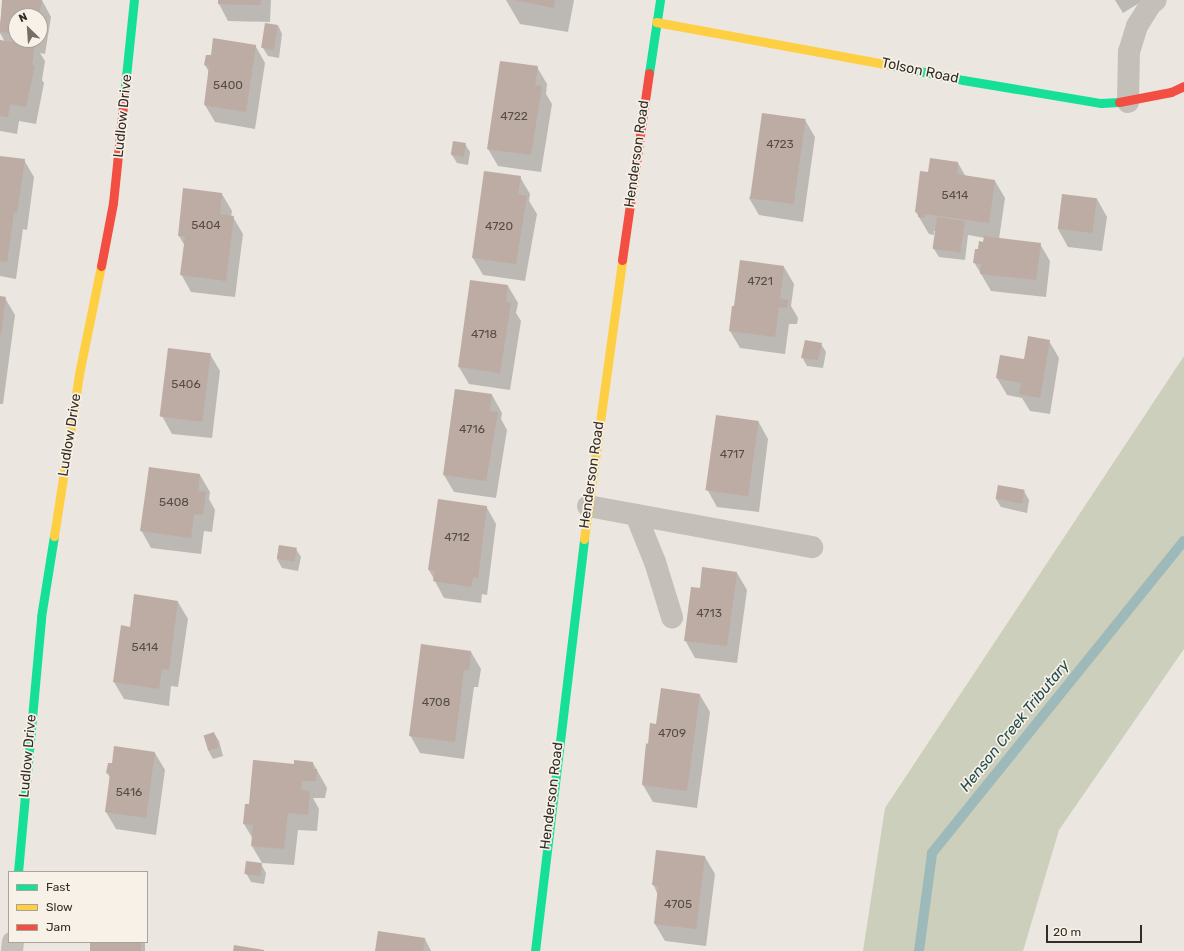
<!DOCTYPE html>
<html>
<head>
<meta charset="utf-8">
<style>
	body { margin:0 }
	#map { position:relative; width:1184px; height:951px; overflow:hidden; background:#ebe6e0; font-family:Rubik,sans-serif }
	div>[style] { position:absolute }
	.green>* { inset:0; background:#cbcfbb }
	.shadow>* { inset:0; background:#0003; transform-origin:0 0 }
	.stream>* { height:10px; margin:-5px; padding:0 5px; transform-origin:5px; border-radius:5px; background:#9eb9ba }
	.building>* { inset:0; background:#bdaca3; transform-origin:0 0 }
	.street>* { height:22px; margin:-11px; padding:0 11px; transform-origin:11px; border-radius:11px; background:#c4bfb9 }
	.fast>* { height:9px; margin:-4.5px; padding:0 4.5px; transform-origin:4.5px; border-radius:4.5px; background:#16e098 }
	.slow>* { height:9px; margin:-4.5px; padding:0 4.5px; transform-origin:4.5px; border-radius:4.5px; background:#ffcf43 }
	.jam>* { height:9px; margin:-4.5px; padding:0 4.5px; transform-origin:4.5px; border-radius:4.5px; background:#f24e42 }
	span { translate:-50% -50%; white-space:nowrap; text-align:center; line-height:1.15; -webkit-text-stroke:3.5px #f8f1e7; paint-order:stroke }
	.number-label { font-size:12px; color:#564c47 }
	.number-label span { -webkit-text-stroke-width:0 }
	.street-label { font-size:14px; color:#342c28 }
	.water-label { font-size:15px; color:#214c52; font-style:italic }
	.legend { position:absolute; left:8px; top:871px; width:140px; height:72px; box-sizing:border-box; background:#f8f1e7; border:1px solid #aaa29b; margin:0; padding:5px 7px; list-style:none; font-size:12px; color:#342c28 }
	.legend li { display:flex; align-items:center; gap:8px; height:20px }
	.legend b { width:20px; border:1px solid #aaa29b }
	.north { position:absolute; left:8px; top:8px; width:40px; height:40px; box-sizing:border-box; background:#f8f1e7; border:1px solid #aaa29b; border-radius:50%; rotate:335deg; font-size:11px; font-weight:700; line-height:16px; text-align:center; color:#342c28 }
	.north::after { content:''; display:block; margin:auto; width:14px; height:18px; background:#746d68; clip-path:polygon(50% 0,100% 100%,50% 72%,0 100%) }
	.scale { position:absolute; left:1046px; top:925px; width:96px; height:18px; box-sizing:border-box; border:2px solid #342c28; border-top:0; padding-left:5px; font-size:12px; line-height:14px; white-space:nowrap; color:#342c28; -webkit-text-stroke:3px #f8f1e7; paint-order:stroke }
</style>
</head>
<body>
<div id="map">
	<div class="green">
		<i style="clip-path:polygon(1184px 356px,1184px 649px,1059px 830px,1023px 951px,863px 951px,885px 808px)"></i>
	</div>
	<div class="shadow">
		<i style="clip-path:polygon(evenodd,3px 0,42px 0,51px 17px,45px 54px,40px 53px,45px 61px,42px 80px,44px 83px,36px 124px,19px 121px,17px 134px,0 131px,0 41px,5px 42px,0 33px,0 23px,3px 0,16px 16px,40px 16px,40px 40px,16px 40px,16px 16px)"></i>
		<i style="clip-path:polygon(219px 0,271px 0,270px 22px,228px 21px,219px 4px)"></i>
		<i style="clip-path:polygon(506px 0,574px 0,568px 32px,520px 24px)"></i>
		<i style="clip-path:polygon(1115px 0,1144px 0,1123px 13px)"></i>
		<i style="clip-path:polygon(278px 25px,282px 34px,279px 58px,268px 56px,263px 48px)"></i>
		<i style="clip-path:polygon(255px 45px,265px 63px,255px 129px,215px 122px,205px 105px,209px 72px,205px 65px,207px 56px,212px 56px)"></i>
		<i style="clip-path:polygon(537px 67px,547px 84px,546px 94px,552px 104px,541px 172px,498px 166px,488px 149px)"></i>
		<i style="clip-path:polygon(805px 120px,815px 137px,803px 222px,759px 215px,749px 198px)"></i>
		<i style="clip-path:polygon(465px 144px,470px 152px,468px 165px,457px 163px,452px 155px)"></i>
		<i style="clip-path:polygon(0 157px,24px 160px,34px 177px,27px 230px,23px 229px,16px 279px,0 276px)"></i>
		<i style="clip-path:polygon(958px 163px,966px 177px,995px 181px,1005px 198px,999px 239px,1040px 244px,1050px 261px,1046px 297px,991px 291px,974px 262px,985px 238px,968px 235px,965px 260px,939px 257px,934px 249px,936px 231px,934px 231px,934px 235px,929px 234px,916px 212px,929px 173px)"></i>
		<i style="clip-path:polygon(520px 177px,530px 194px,529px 201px,537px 214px,525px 281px,483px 275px,473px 258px)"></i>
		<i style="clip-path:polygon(222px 194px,232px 211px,231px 217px,233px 217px,243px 234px,235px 297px,191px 292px,181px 274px,185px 246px,179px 236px)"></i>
		<i style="clip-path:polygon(1063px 195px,1097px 199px,1107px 217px,1102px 251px,1068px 247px,1058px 229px)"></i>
		<i style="clip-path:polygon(784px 267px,794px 284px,791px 306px,798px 318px,797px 324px,789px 324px,785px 354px,740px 348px,730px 331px)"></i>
		<i style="clip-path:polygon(508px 286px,518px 303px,516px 313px,521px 321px,510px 390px,469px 384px,459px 367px)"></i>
		<i style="clip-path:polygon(0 297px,5px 298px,15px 315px,3px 404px,0 404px)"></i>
		<i style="clip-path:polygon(1049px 341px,1059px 358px,1050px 414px,1030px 411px,1022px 398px,1007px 395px,997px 378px,1025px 360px)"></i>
		<i style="clip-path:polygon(821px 344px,826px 352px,823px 368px,807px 366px,802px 357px)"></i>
		<i style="clip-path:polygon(210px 354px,220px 371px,212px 438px,172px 434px,162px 416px)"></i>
		<i style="clip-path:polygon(455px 390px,492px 395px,502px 413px,501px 419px,507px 430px,496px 498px,454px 492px,444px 475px)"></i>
		<i style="clip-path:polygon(758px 421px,768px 439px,759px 512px,717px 507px,707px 489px)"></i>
		<i style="clip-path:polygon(150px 469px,200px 475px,210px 492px,209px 499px,215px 510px,212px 532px,204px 531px,201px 554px,151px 548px,141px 530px)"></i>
		<i style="clip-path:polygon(1024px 491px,1029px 500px,1027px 513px,1001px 507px,996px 499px)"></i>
		<i style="clip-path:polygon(486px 506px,496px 524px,487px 595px,482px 594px,481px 603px,444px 598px,429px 570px)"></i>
		<i style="clip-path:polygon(279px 546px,296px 549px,301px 557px,298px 571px,282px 568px,277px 559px)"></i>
		<i style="clip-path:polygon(737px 573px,747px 590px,737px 663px,695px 658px,685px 640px)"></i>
		<i style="clip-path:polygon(178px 602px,188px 619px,178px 687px,171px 686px,169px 706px,124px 699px,114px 682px,122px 627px,131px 628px)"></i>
		<i style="clip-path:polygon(471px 652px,481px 669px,478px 687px,474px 687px,464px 759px,420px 753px,410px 735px)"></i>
		<i style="clip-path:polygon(700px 695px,710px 712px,697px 808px,653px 802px,643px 785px,649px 745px,657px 725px)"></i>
		<i style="clip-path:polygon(214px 733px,219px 741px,223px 756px,213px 759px,208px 750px,204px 736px)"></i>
		<i style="clip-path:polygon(155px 753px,165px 770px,156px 835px,116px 829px,106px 812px,111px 779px,107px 773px,112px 764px)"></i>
		<i style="clip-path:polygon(313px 763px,327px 788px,325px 798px,313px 798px,319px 809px,317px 831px,298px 830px,294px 865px,262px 863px,252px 846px,253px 839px,244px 824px,250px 805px)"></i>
		<i style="clip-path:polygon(705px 857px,715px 874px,706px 946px,665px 941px,655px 924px,658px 895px,653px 884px)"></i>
		<i style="clip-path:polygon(261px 864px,266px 873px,264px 884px,251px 882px,246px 873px)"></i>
		<i style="clip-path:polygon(425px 939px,431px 951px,376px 951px)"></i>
		<i style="left:91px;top:942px;width:54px;height:9px"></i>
	</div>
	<div class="stream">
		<i style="left:919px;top:951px;width:99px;rotate:-82.4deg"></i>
		<i style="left:932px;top:853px;width:401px;rotate:-51.1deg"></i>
	</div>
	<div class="building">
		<i style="clip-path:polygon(2px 0,42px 0,39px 16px,16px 16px,16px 34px,0 32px)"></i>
		<i style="clip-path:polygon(218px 0,261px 0,261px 5px,218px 4px)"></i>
		<i style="clip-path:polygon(514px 0,555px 0,554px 8px)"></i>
		<i style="left:265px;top:23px;width:13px;height:25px;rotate:9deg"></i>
		<i style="clip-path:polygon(213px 38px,256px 45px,246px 112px,204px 105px,209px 66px,204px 65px,206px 55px,211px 55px)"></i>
		<i style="clip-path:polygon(0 40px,27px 44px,27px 42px,35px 43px,32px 65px,35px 65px,26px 107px,10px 104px,8px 117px,0 116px)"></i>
		<i style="clip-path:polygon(500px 61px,538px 66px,535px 85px,542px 86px,531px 155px,487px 149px)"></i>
		<i style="left:762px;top:113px;width:44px;height:86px;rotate:8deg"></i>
		<i style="left:453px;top:141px;width:13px;height:14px;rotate:9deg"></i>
		<i style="clip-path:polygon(0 156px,25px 159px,17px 213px,14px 212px,7px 262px,0 261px)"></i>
		<i style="clip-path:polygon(930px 158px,958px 162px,957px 174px,995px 180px,989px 223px,925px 214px,924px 218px,918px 217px,918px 213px,915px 212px,920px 171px,928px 172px)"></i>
		<i style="clip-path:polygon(484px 171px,521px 176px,518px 194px,527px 196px,516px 264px,472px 258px)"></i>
		<i style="clip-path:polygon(183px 188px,222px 193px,220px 214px,234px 216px,226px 281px,180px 275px,185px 236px,178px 236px)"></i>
		<i style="left:1062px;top:194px;width:35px;height:35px;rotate:7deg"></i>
		<i style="left:937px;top:217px;width:28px;height:32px;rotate:8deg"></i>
		<i style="clip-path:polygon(984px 236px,1041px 243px,1036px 280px,980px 274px,981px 264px,973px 263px,975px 249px,978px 249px,979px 241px,983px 242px)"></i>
		<i style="clip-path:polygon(740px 260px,784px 266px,780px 299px,788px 300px,787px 308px,779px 307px,775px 337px,729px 331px,732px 306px,734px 306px)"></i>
		<i style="clip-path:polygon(470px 280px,508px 285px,506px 302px,511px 303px,500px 373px,458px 367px)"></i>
		<i style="clip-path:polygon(0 296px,6px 297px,1px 334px,0 334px)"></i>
		<i style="clip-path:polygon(1028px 336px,1050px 340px,1040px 398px,1019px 394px,1021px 383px,996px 378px,1000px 355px,1024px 359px)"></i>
		<i style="clip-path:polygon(805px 340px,822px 343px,818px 360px,801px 358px)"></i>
		<i style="left:168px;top:348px;width:43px;height:69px;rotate:7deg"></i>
		<i style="clip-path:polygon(455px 389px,492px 394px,490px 411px,498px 412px,486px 481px,443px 475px)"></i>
		<i style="left:716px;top:415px;width:43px;height:76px;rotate:8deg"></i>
		<i style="clip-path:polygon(149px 467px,200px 474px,198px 491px,206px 492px,203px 515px,194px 514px,191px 538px,140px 531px)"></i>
		<i style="left:998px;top:485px;width:27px;height:14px;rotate:10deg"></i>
		<i style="clip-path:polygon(438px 499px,487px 506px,478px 578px,473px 577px,471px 587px,433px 581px,435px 571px,428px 570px)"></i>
		<i style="left:279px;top:545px;width:18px;height:14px;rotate:9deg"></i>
		<i style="clip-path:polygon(702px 567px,737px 572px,727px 646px,684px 641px,691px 587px,700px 588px)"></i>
		<i style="clip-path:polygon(134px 594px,178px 601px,169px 670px,162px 669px,159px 689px,113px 682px,121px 625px,130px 627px)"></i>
		<i style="clip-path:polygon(421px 644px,471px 651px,469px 670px,464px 670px,455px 742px,409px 736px)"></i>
		<i style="clip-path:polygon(661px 688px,700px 694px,687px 791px,642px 785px,646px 743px,648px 744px,650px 723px,656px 724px)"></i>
		<i style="left:214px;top:732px;width:16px;height:11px;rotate:72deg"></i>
		<i style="clip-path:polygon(114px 746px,155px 752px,146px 818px,105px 812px,110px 774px,106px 773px,108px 763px,112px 763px)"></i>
		<i style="clip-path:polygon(253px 760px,294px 764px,294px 760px,313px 762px,313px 769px,317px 769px,316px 781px,302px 781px,301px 790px,310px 791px,308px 815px,288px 813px,284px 849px,251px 846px,253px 825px,243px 824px,245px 804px,249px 804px)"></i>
		<i style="clip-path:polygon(656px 850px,705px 856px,696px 929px,654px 924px,658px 886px,652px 885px)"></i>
		<i style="left:246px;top:861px;width:16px;height:13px;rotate:7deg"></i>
		<i style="clip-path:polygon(378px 931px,425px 938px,423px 951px,375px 951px)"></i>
		<i style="left:90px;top:942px;width:51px;height:9px"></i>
		<i style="clip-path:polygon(234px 945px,264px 950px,264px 951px,233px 951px)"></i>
	</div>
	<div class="street">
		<i style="left:1128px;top:102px;width:50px;rotate:-88.9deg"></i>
		<i style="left:1129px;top:52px;width:27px;rotate:-73deg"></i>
		<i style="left:1137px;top:26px;width:26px;rotate:-58deg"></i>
		<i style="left:1151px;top:4px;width:6px;rotate:-39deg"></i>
		<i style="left:588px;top:506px;width:228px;rotate:10.4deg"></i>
		<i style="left:636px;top:515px;width:51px;rotate:68deg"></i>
		<i style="left:655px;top:562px;width:58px;rotate:72.8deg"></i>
		<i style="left:12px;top:951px;width:9px;rotate:-84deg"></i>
	</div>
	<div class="fast">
		<i style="left:890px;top:65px;width:75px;rotate:11.6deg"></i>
		<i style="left:963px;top:80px;width:140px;rotate:9.5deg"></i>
		<i style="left:1101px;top:103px;width:18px;rotate:-3deg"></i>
		<i style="left:649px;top:73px;width:74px;rotate:-81.4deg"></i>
		<i style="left:124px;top:96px;width:97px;rotate:-84.1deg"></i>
		<i style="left:18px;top:872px;width:256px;rotate:-84.8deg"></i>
		<i style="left:41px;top:617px;width:82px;rotate:-80.9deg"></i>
		<i style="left:535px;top:951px;width:415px;rotate:-83.2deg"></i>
	</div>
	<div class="slow">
		<i style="left:656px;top:22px;width:238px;rotate:10.4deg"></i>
		<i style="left:54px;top:536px;width:169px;rotate:-81.2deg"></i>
		<i style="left:80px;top:369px;width:105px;rotate:-78.5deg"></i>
		<i style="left:584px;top:539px;width:282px;rotate:-82.2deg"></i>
	</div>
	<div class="jam">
		<i style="left:1119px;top:102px;width:53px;rotate:-10.9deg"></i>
		<i style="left:1171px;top:92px;width:14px;rotate:-25deg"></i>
		<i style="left:622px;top:260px;width:189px;rotate:-81.8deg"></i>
		<i style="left:101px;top:266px;width:64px;rotate:-79.2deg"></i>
		<i style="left:113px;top:203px;width:108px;rotate:-84.1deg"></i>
	</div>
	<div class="number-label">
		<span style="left:228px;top:86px">5400</span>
		<span style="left:514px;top:117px">4722</span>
		<span style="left:780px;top:145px">4723</span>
		<span style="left:955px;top:196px">5414</span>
		<span style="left:206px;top:226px">5404</span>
		<span style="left:499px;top:227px">4720</span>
		<span style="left:760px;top:282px">4721</span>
		<span style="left:484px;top:335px">4718</span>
		<span style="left:186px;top:385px">5406</span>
		<span style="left:472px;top:430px">4716</span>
		<span style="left:732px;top:455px">4717</span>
		<span style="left:174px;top:503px">5408</span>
		<span style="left:457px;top:538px">4712</span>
		<span style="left:709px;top:614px">4713</span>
		<span style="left:145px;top:648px">5414</span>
		<span style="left:436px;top:703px">4708</span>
		<span style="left:672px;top:734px">4709</span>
		<span style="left:129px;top:793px">5416</span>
		<span style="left:678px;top:905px">4705</span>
	</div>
	<div class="street-label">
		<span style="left:920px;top:71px;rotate:12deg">Tolson Road</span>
		<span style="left:123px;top:116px;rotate:-84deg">Ludlow Drive</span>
		<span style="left:637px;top:154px;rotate:-82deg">Henderson Road</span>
		<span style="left:70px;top:435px;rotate:-81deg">Ludlow Drive</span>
		<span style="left:592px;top:475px;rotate:-82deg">Henderson Road</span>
		<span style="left:28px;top:756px;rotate:-85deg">Ludlow Drive</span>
		<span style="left:552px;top:796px;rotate:-83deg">Henderson Road</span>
	</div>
	<div class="water-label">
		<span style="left:1015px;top:726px;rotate:-51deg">Henson Creek Tributary</span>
	</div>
	<ul class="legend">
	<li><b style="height:5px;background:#16e098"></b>Fast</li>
	<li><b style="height:5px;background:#ffcf43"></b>Slow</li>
	<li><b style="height:5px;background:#f24e42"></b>Jam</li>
	</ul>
	<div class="north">N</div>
	<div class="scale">20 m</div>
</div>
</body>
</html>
